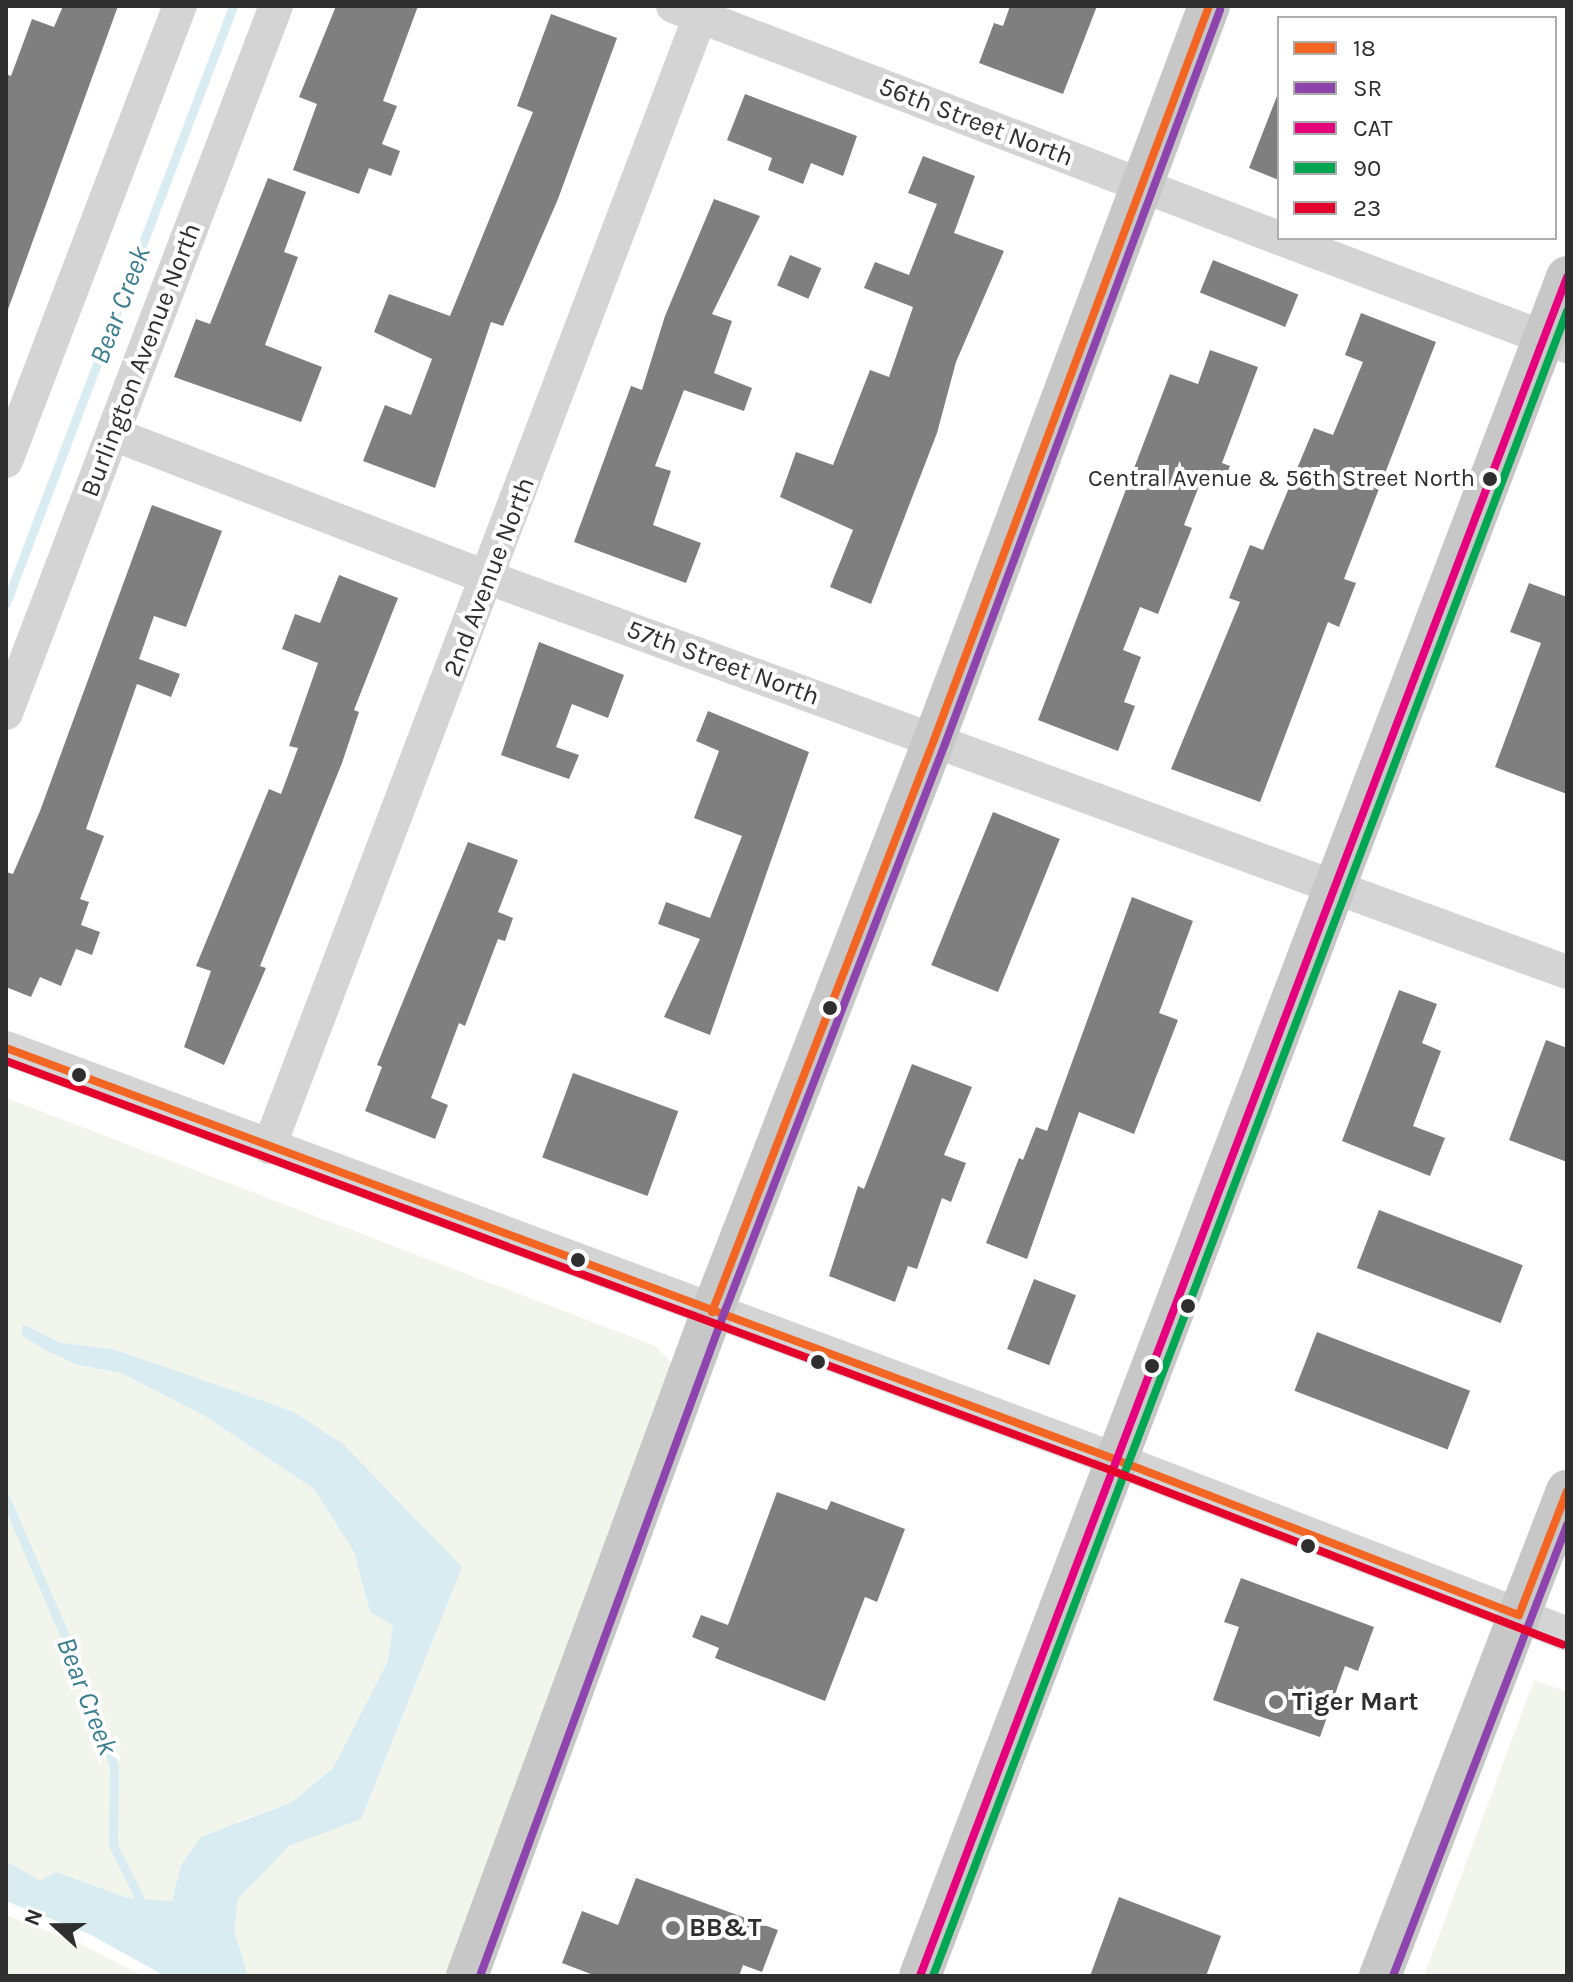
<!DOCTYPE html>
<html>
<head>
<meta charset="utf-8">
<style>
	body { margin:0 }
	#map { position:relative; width:1573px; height:1982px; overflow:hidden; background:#fff; font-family:Karla,sans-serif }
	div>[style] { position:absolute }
	.green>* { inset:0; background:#f2f5ec }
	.water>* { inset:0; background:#d9ecf1 }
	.stream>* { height:9px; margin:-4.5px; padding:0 4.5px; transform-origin:4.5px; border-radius:4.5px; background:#d9ecf1 }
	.building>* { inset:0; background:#7f7f7f; transform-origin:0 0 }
	.minor>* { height:34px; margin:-17px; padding:0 17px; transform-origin:17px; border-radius:17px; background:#d4d4d4 }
	.major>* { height:42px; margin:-21px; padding:0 21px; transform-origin:21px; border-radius:21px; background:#c7c7c7 }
	.bus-1>* { height:8px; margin:-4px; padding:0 4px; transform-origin:4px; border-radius:4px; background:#f26522 }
	.bus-2>* { height:8px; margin:-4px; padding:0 4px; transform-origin:4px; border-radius:4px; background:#8e44ad }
	.bus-3>* { height:8px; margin:-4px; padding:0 4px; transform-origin:4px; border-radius:4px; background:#e5007d }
	.bus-4>* { height:8px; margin:-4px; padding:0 4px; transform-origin:4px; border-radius:4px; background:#00a651 }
	.bus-5>* { height:8px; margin:-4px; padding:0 4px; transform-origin:4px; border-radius:4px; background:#e4002b }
	.dots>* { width:22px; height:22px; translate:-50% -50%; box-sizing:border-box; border:4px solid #fff; border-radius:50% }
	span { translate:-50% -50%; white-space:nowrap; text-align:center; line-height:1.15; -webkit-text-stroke:8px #fff; paint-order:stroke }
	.bus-label { font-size:24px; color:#2f2f2f }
	.right { translate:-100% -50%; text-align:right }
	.street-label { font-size:26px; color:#2f2f2f }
	.poi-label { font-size:26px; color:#2f2f2f; font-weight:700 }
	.left { translate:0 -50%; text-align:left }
	.water-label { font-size:28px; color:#3d7f90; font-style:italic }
	.frame { position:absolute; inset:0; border:8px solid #2f2f2f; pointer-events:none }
	.legend { position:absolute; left:1277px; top:16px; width:280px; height:224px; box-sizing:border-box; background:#fff; border:2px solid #acacac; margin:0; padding:10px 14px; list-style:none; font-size:24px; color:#2f2f2f }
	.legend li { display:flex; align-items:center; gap:16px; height:40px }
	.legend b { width:40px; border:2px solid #acacac }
	.north { position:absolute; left:16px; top:1886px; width:80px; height:80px; -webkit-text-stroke:6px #fff; paint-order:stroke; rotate:291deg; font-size:22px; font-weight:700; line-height:32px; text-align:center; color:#2f2f2f }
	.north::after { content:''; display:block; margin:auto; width:28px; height:36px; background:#2f2f2f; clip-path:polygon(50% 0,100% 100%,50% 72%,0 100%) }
</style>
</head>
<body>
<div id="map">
	<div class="green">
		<i style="clip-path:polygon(6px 1098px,655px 1346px,674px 1365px,448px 1976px,248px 1976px,234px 1930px,238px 1899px,289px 1846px,317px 1833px,462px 1567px,292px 1411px,113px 1349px,61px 1343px,24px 1324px,22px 1336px,47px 1351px,78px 1365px,121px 1373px,203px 1415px,314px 1489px,354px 1552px,370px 1612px,393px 1625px,388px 1661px,333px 1768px,292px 1802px,237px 1822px,181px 1865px,172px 1901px,128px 1898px,56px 1872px,40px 1882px,6px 1861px)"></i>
		<i style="clip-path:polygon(1534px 1680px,1567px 1692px,1567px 1976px,1424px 1976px)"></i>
		<i style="clip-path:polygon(6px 1915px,83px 1945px,143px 1976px,6px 1976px)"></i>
	</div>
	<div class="water">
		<i style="clip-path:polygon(23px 1324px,61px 1343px,113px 1349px,292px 1411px,343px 1444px,462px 1567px,361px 1819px,289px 1846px,238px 1899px,234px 1930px,248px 1976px,165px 1976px,89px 1934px,6px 1901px,6px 1861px,40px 1881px,56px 1872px,128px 1898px,172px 1901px,181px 1865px,201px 1837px,292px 1802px,333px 1768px,388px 1661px,393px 1625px,370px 1612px,354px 1552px,314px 1489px,203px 1415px,121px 1373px,78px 1365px,47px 1351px,22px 1336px)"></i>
	</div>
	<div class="stream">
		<i style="left:6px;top:603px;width:639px;rotate:-69.18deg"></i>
		<i style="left:6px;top:1500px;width:227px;rotate:66.6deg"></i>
		<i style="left:96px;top:1708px;width:62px;rotate:73deg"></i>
		<i style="left:114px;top:1767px;width:78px;rotate:90.7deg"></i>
		<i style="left:113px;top:1845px;width:69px;rotate:63.4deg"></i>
	</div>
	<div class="building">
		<i style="clip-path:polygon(63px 6px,118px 6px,6px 315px,6px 74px,11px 76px,32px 19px,54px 27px)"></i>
		<i style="clip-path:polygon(336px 6px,418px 6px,383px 101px,397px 106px,382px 144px,400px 151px,391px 176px,369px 168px,359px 194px,293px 170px,317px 104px,299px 97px)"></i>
		<i style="clip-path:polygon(1010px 6px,1097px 6px,1063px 94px,979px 63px,994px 23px,1003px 26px)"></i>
		<i style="clip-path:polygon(551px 14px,617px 38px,558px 199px,503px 326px,491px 322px,435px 488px,363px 461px,385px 405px,411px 415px,432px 359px,374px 332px,389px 294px,450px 316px,533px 112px,517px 106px)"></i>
		<i style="clip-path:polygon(745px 94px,857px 136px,843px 176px,811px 163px,803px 184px,768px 170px,772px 158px,727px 140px)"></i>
		<i style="clip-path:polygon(1277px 96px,1279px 96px,1279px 180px,1249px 168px)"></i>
		<i style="clip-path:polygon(923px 156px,975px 176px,954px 233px,1004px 251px,956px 362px,937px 433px,871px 604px,830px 587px,853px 530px,780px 497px,796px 452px,833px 465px,870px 370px,889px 377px,913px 307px,864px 288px,875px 262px,909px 275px,937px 204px,908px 193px)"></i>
		<i style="clip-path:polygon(268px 178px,306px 192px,284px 252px,298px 257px,265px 345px,322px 367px,301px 422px,174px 377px,196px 319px,210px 324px)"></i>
		<i style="clip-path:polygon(714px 199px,760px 216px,712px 314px,732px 321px,714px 373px,752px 388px,744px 411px,684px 390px,655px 466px,671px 471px,653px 525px,701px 543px,686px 583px,574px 542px,631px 386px,642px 390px,665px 316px)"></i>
		<i style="left:790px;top:255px;width:34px;height:33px;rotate:23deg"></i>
		<i style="left:1213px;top:260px;width:92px;height:35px;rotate:22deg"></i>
		<i style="clip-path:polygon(1361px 313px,1436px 342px,1344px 579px,1356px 583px,1339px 627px,1328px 622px,1260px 802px,1171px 769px,1240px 602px,1229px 598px,1250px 545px,1263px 550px,1314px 428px,1333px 435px,1363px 362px,1345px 355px)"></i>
		<i style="clip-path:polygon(1210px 350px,1258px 367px,1222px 463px,1230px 466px,1221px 489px,1201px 481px,1184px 525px,1192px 528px,1158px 614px,1140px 607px,1123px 650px,1141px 657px,1124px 702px,1135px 706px,1118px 751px,1038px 720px,1170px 374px,1198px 384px)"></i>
		<i style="clip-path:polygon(152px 505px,222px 531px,186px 627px,154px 616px,139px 659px,180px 674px,171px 697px,137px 684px,86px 829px,104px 836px,80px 899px,89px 902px,81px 925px,100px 932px,92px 955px,76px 949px,61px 986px,40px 977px,31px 997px,6px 987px,6px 872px,13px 874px,40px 811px)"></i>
		<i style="clip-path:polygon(339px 575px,398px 598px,354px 710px,359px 712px,342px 763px,260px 966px,266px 968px,224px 1065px,184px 1047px,211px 971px,196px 966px,269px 789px,281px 794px,298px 748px,289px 746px,318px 663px,282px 649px,295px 614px,320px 623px)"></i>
		<i style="clip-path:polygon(1529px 583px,1567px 597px,1567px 794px,1495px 767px,1541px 643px,1510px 632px)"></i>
		<i style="clip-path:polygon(539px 642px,624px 675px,608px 718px,572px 704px,556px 747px,579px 755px,569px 779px,501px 755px)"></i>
		<i style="clip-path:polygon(708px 711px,809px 752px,710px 1035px,664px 1017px,700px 939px,658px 924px,666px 902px,710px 918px,742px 836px,694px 818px,719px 751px,696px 741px)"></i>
		<i style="left:993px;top:812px;width:72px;height:165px;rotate:22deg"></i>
		<i style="clip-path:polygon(468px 842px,518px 860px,498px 912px,513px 918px,505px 941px,498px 939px,465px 1026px,459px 1023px,431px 1098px,448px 1105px,435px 1139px,365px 1111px,382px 1067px,377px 1065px)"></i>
		<i style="clip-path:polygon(1132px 897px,1193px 921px,1159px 1013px,1178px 1020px,1134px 1134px,1079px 1112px,1027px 1259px,986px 1243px,1019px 1158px,1023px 1160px,1036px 1127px,1047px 1131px)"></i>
		<i style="clip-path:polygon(1399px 990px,1437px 1004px,1422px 1043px,1441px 1051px,1413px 1126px,1445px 1138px,1430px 1176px,1342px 1141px)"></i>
		<i style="clip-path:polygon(1546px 1040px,1567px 1048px,1567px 1162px,1509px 1140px)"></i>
		<i style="clip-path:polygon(912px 1064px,972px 1087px,944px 1155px,966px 1163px,951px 1202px,942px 1198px,917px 1269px,908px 1266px,895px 1302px,829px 1276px,858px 1186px,864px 1189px)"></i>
		<i style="left:573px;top:1073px;width:112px;height:90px;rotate:20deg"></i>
		<i style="left:1379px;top:1210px;width:154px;height:62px;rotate:21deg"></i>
		<i style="left:1034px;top:1279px;width:45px;height:75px;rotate:21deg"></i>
		<i style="left:1317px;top:1332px;width:164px;height:63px;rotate:21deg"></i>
		<i style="clip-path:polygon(777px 1492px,827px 1510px,831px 1501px,905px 1529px,877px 1602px,865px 1597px,825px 1701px,715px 1658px,719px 1648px,692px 1637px,701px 1615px,728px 1625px)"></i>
		<i style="clip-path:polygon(1241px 1578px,1374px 1627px,1358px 1671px,1345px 1666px,1320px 1737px,1213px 1700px,1239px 1627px,1224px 1622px)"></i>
		<i style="clip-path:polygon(636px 1878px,778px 1930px,762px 1972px,743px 1965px,739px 1976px,596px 1976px,562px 1963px,582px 1911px,618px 1925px)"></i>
		<i style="clip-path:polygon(1119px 1897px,1221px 1936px,1206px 1976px,1090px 1976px)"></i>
	</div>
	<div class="minor">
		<i style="left:673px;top:6px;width:649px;rotate:20.95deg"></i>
		<i style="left:1279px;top:238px;width:308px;rotate:20.6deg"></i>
		<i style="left:113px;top:434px;width:403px;rotate:21deg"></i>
		<i style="left:489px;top:578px;width:1148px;rotate:20.08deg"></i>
		<i style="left:6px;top:461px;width:487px;rotate:-69.1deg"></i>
		<i style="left:6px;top:713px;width:757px;rotate:-69.1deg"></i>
		<i style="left:6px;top:1048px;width:1185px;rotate:20.35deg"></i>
		<i style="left:1117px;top:1460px;width:482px;rotate:21.1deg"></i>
		<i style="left:269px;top:1147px;width:1221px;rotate:-69.13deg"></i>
	</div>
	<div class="major">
		<i style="left:467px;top:1976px;width:708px;rotate:-69.75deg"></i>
		<i style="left:712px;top:1312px;width:614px;rotate:-68.79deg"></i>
		<i style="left:934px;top:740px;width:784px;rotate:-69.46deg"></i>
		<i style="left:920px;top:1976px;width:1818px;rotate:-69.15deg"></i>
		<i style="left:1380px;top:1976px;width:520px;rotate:-68.92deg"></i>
	</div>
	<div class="bus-1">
		<i style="left:6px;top:1048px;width:1185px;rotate:20.35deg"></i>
		<i style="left:1117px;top:1460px;width:431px;rotate:21.1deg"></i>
		<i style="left:1519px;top:1615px;width:133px;rotate:-68.8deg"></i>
		<i style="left:712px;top:1312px;width:614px;rotate:-68.79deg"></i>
		<i style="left:934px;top:740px;width:784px;rotate:-69.46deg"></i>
	</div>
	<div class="bus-2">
		<i style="left:480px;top:1976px;width:703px;rotate:-69.79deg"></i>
		<i style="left:723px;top:1316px;width:614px;rotate:-68.79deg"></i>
		<i style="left:945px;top:744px;width:784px;rotate:-69.46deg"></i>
		<i style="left:1393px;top:1976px;width:484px;rotate:-68.9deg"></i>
	</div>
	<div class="bus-3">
		<i style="left:920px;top:1976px;width:1818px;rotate:-69.15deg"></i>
	</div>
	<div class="bus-4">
		<i style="left:933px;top:1976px;width:1782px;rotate:-69.15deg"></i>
	</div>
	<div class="bus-5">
		<i style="left:6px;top:1061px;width:1180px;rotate:20.32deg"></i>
		<i style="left:1113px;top:1471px;width:482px;rotate:21.1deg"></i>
	</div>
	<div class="dots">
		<i style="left:1490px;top:479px;background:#2f2f2f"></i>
		<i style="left:830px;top:1008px;background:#2f2f2f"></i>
		<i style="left:79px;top:1075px;background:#2f2f2f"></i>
		<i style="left:578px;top:1260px;background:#2f2f2f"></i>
		<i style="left:1188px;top:1306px;background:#2f2f2f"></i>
		<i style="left:818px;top:1362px;background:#2f2f2f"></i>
		<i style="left:1152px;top:1366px;background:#2f2f2f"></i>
		<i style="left:1308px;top:1546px;background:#2f2f2f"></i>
		<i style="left:1276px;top:1702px;background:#787878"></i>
		<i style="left:673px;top:1928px;background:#787878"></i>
	</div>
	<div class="bus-label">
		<span class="right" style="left:1475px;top:479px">Central Avenue &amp; 56th Street North</span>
	</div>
	<div class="street-label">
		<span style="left:976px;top:122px;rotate:21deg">56th Street North</span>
		<span style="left:141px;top:360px;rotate:-69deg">Burlington Avenue North</span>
		<span style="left:489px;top:577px;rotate:-69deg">2nd Avenue North</span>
		<span style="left:723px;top:663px;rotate:20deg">57th Street North</span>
	</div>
	<div class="poi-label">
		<span class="left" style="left:1292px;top:1702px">Tiger Mart</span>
		<span class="left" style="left:689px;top:1928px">BB&amp;T</span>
	</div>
	<div class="water-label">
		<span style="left:120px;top:305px;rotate:-69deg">Bear Creek</span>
		<span style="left:87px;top:1696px;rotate:69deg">Bear Creek</span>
	</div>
	<div class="frame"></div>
	<ul class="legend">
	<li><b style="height:10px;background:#f26522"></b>18</li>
	<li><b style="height:10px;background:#8e44ad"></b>SR</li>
	<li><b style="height:10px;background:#e5007d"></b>CAT</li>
	<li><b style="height:10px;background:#00a651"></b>90</li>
	<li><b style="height:10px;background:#e4002b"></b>23</li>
	</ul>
	<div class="north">N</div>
</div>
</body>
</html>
